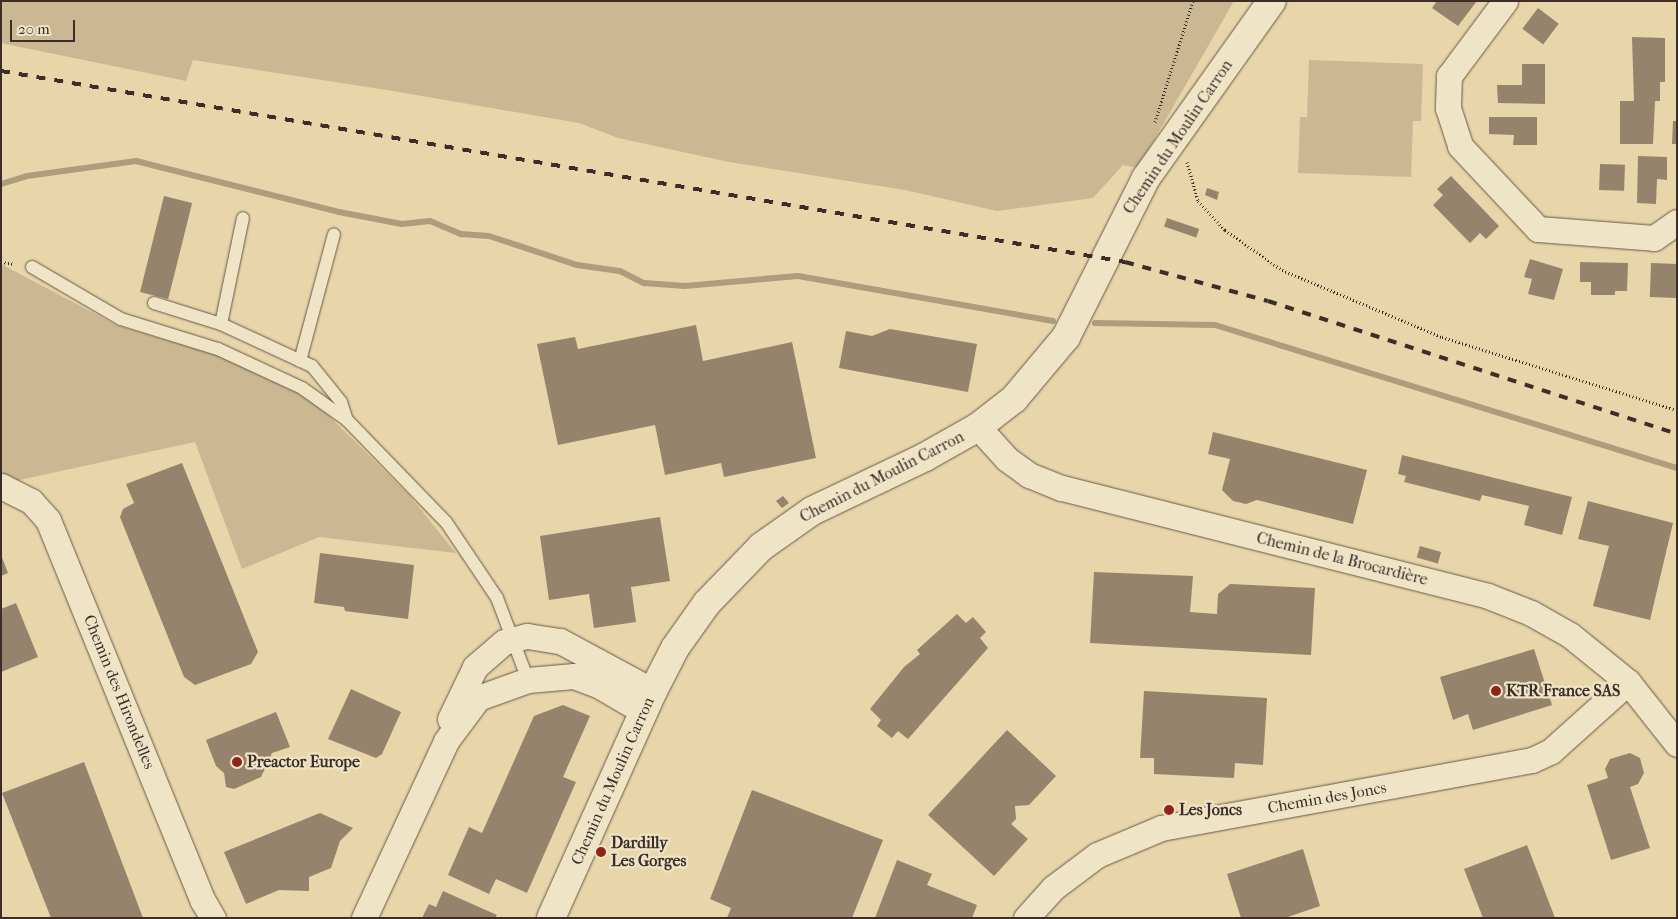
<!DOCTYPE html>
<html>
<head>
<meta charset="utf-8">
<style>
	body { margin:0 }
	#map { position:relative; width:1678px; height:919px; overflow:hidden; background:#e8d5a9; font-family:"IM FELL French Canon",serif }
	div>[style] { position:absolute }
	.green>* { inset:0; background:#cbb893 }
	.stream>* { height:6px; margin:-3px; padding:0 3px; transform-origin:3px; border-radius:3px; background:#ae9c7d }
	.building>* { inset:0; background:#95846b; transform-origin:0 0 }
	.path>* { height:3px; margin-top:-1.5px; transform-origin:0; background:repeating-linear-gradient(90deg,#3c2d28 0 1px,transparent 0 3.5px) }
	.roads { filter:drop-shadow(0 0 1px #675748) drop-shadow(0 0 1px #675748) }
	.lane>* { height:12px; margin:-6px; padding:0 6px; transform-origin:6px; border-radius:6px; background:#f0e4c7 }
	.street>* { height:25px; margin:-12.5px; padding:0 12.5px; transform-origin:12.5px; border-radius:12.5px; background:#f0e4c7 }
	.secondary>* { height:28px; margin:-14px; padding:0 14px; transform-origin:14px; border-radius:14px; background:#f0e4c7 }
	.rail>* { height:4px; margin-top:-2px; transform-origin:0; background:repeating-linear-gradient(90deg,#3c2d28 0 9px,transparent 0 18px) }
	.dots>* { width:14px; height:14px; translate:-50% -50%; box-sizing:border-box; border:2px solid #f0e4c7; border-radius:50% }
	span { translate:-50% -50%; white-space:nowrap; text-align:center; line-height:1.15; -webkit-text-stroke:4.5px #f0e4c7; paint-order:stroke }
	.street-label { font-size:16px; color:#3c2d28 }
	.poi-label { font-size:16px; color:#3c2d28; font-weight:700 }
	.left { translate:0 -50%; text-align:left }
	.frame { position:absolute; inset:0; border:2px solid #3c2d28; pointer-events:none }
	.scale { position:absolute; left:10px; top:20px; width:65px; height:22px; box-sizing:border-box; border:2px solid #3c2d28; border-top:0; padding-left:6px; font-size:15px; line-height:18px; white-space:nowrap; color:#3c2d28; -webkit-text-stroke:4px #f0e4c7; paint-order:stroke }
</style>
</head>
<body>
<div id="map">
	<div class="green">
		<i style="clip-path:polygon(1px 1px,1234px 1px,1138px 168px,1123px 165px,1093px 198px,997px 211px,905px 190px,729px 162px,618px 138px,579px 123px,393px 91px,193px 60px,186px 81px,1px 43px)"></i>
		<i style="clip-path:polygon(1309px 60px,1423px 64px,1421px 121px,1413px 121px,1411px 177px,1298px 173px,1300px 117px,1307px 117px)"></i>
		<i style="clip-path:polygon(1px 264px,116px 325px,217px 355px,295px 390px,327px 414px,408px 494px,456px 553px,319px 537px,242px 569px,195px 442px,1px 484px)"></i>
	</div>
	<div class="stream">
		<i style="left:1px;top:184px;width:27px;rotate:-17deg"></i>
		<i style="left:27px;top:176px;width:110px;rotate:-7.8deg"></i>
		<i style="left:136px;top:161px;width:209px;rotate:14.1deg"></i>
		<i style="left:339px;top:212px;width:64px;rotate:10.8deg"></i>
		<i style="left:402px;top:224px;width:28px;rotate:-6deg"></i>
		<i style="left:430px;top:221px;width:34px;rotate:23deg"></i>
		<i style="left:461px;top:234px;width:28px;rotate:4deg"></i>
		<i style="left:489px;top:236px;width:93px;rotate:18.2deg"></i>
		<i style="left:577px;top:265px;width:43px;rotate:7.9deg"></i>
		<i style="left:620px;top:271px;width:27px;rotate:27deg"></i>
		<i style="left:644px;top:283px;width:41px;rotate:4.2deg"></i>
		<i style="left:685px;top:286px;width:113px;rotate:-5.1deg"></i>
		<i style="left:798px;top:276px;width:259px;rotate:10deg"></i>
		<i style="left:1095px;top:323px;width:120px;rotate:1deg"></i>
		<i style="left:1215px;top:325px;width:484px;rotate:17.2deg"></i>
	</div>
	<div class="building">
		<i style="clip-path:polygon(1437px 1px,1477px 1px,1458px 26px,1432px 8px)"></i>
		<i style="left:1538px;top:8px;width:26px;height:26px;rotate:37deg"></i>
		<i style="clip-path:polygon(1632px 37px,1665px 38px,1665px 82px,1660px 82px,1660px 101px,1655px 101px,1653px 144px,1620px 144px,1620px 101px,1634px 101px)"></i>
		<i style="clip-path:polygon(1522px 64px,1545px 64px,1545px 104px,1498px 103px,1497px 85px,1522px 85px)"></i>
		<i style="clip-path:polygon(1489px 117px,1537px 117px,1537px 145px,1513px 145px,1514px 135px,1489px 134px)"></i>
		<i style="clip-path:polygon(1673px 121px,1677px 121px,1677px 144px,1672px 144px)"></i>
		<i style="clip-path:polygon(1638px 156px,1667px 157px,1667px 180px,1657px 179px,1656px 204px,1637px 203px)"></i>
		<i style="left:1600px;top:164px;width:25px;height:26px;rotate:2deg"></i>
		<i style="clip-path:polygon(1451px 176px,1499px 226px,1486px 239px,1480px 233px,1470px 243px,1433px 205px,1443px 195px,1437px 189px)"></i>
		<i style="clip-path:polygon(1207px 188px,1219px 192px,1217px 200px,1205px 195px)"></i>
		<i style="left:164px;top:196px;width:29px;height:99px;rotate:14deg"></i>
		<i style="left:1167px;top:218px;width:34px;height:9px;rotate:19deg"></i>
		<i style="clip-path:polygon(1530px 259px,1563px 269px,1554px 300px,1528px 294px,1532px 279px,1524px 277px)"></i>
		<i style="clip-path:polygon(1580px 262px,1628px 263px,1627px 291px,1615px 291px,1615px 295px,1591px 295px,1591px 282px,1580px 282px)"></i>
		<i style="left:1651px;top:263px;width:26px;height:34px;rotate:2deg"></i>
		<i style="clip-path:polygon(696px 325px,703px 361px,792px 342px,816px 458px,724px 477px,721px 463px,665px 475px,655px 425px,558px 445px,537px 344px,575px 337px,578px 349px)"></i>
		<i style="clip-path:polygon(890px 329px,977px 344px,968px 392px,839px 368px,846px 331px,872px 336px)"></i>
		<i style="clip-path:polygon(1213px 432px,1367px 470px,1353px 524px,1257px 500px,1246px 504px,1233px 501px,1222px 490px,1230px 459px,1208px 454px)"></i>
		<i style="clip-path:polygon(1402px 455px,1572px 497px,1562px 535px,1524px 525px,1529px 506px,1482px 495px,1480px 501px,1404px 482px,1406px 476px,1398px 474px)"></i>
		<i style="clip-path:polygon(182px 463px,258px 652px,251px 664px,195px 685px,184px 677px,120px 517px,123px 509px,134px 503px,126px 484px)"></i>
		<i style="clip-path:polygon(783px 496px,789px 503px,782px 508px,776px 501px)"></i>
		<i style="clip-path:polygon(1588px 501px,1673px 523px,1650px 620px,1593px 606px,1609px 546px,1578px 539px)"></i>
		<i style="clip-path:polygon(660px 517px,670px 581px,631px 587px,636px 622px,594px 628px,589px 594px,549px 600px,540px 536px)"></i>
		<i style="left:1420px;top:546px;width:22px;height:12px;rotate:16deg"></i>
		<i style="clip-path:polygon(320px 553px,414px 565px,408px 619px,345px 611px,344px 607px,314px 603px)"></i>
		<i style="clip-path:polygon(1px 555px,8px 573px,1px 576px)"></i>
		<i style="clip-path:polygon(1094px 572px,1193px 576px,1190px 612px,1217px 614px,1218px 594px,1230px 584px,1315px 588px,1311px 655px,1090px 643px)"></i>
		<i style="clip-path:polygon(16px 603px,38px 657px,1px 672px,1px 609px)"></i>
		<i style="clip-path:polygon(957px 614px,966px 623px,973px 617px,986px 632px,980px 638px,988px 648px,908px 739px,898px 731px,892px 738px,877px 726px,881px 720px,870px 709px,904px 667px,920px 654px,917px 650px)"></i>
		<i style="clip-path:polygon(1534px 649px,1552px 705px,1473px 730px,1468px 714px,1453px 720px,1440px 677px)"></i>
		<i style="clip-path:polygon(351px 689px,401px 712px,382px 754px,376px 758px,328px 739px)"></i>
		<i style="clip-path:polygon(1144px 691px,1267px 698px,1263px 765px,1235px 763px,1234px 778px,1154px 774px,1154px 758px,1140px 758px)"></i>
		<i style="clip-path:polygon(563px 705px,590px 716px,563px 777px,576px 782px,527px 893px,496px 879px,489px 894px,448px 875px,469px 827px,482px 833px,534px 716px)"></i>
		<i style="clip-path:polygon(276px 712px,290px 747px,272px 753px,261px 777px,234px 789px,226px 787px,224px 773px,216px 766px,206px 740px)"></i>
		<i style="clip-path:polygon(1007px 730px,1056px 776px,1029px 805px,1015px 806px,1016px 819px,1011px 824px,1028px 839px,994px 876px,928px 815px)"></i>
		<i style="clip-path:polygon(1630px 753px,1640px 758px,1644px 773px,1638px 784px,1630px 787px,1650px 848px,1611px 860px,1587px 785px,1608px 778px,1605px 769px,1610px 759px)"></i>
		<i style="clip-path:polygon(84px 762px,143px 918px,51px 918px,2px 793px)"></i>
		<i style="clip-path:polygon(752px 790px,883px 840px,852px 918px,727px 918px,731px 908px,710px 899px)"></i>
		<i style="clip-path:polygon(320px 813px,353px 828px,340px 841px,331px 868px,309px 877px,309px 891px,279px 890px,246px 904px,224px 852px)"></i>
		<i style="clip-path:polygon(1527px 845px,1555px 918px,1483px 918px,1464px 869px)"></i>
		<i style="clip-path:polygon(1303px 849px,1320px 906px,1285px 918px,1241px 918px,1227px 874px)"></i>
		<i style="clip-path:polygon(897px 860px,932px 874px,927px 885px,977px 905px,972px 918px,875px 918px)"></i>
		<i style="clip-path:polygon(443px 891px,497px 915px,495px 918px,422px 918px,429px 904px,436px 907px)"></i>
	</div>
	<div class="path">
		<i style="left:1155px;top:122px;width:127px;rotate:-72.6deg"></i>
		<i style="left:1187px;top:162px;width:41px;rotate:74.2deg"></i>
		<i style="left:1198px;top:201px;width:40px;rotate:47deg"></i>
		<i style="left:1225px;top:230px;width:70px;rotate:35.1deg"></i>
		<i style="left:1282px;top:270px;width:173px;rotate:22.7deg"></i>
		<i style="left:1442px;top:337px;width:246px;rotate:17.3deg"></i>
		<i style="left:1px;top:262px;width:14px;rotate:8deg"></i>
	</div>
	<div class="roads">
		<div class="lane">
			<i style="left:32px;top:267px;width:103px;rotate:30.3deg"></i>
			<i style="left:121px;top:319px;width:102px;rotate:17.2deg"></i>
			<i style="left:218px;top:349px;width:93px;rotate:24.9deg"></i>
			<i style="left:302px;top:388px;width:55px;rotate:35.4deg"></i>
			<i style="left:347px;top:420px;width:142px;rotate:45.9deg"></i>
			<i style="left:446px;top:522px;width:92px;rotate:56.1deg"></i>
			<i style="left:497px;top:598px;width:88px;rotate:69.3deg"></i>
			<i style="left:154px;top:303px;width:70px;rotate:17.4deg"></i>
			<i style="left:221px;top:324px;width:100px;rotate:24.8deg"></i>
			<i style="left:312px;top:366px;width:46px;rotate:51.1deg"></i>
			<i style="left:341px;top:402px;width:19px;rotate:72deg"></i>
			<i style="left:221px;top:324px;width:108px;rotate:-78.3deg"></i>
			<i style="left:300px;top:361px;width:131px;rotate:-75deg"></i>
		</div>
		<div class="street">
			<i style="left:1505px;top:1px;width:94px;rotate:126.7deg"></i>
			<i style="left:1449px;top:76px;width:32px;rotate:92deg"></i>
			<i style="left:1448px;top:108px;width:40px;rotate:72deg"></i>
			<i style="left:1460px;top:146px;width:114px;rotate:46.8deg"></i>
			<i style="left:1538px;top:229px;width:116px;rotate:4.4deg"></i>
			<i style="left:1654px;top:238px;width:28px;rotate:-35deg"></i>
			<i style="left:978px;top:427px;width:43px;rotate:47.8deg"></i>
			<i style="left:1007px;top:459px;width:27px;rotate:36deg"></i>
			<i style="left:1029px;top:475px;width:35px;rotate:22deg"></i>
			<i style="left:1062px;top:488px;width:439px;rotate:14.2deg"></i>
			<i style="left:1488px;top:596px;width:46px;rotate:21.6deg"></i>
			<i style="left:1531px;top:613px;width:45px;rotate:29.4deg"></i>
			<i style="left:1570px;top:635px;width:75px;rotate:39deg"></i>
			<i style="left:1628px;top:682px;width:79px;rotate:51.7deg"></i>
			<i style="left:1px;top:486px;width:34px;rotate:27deg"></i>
			<i style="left:31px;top:501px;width:25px;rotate:48deg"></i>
			<i style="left:48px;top:520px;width:411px;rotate:67.9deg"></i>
			<i style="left:203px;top:901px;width:20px;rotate:60deg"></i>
			<i style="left:450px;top:719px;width:58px;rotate:-64.3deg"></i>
			<i style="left:475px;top:667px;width:38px;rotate:-41deg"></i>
			<i style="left:504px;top:642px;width:24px;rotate:-15deg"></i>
			<i style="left:527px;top:636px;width:33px;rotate:9deg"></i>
			<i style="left:560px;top:641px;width:106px;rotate:28.3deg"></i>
			<i style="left:364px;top:918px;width:195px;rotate:-65.1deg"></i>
			<i style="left:446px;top:741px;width:54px;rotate:-53.3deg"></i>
			<i style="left:478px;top:698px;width:53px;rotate:-19.8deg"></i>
			<i style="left:528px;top:680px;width:46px;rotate:-5deg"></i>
			<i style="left:574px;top:676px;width:26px;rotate:21deg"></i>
			<i style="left:598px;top:685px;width:53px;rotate:30.4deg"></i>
			<i style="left:1026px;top:918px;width:40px;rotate:-48deg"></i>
			<i style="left:1053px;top:888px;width:55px;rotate:-36.9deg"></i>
			<i style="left:1097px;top:855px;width:69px;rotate:-22.9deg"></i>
			<i style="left:1161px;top:828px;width:377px;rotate:-10.4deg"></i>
			<i style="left:1532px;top:760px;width:21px;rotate:-25deg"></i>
			<i style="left:1551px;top:751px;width:103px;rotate:-41.9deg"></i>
		</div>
		<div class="secondary">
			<i style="left:551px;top:918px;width:249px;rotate:-65.8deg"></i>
			<i style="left:653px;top:691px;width:48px;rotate:-62.9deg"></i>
			<i style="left:675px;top:648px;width:55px;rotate:-54.6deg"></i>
			<i style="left:707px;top:603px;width:78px;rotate:-46deg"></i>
			<i style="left:761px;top:547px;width:62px;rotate:-35.2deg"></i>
			<i style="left:812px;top:511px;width:125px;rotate:-25.5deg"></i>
			<i style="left:925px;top:457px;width:61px;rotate:-29.5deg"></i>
			<i style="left:978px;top:427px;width:46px;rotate:-37.9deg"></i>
			<i style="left:1014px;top:399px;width:81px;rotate:-50deg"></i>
			<i style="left:1066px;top:337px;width:178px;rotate:-63.3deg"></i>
			<i style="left:1146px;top:178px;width:217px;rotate:-54.6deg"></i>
		</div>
	</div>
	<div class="rail">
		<i style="left:1px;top:71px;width:1140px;rotate:9.64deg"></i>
		<i style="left:1125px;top:262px;width:148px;rotate:15.3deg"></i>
		<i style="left:1268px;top:301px;width:430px;rotate:18deg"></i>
	</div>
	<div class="dots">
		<i style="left:1496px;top:691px;background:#8f2418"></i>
		<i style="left:237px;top:762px;background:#8f2418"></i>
		<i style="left:1169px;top:810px;background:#8f2418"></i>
		<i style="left:601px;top:852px;background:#8f2418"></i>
	</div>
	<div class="street-label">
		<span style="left:1178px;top:137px;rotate:-56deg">Chemin du Moulin Carron</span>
		<span style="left:882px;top:477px;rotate:-27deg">Chemin du Moulin Carron</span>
		<span style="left:1342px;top:559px;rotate:14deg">Chemin de la Brocardière</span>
		<span style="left:119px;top:692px;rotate:68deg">Chemin des Hirondelles</span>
		<span style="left:613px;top:781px;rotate:-66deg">Chemin du Moulin Carron</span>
		<span style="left:1327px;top:798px;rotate:-10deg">Chemin des Joncs</span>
	</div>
	<div class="poi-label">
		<span class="left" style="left:1506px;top:691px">KTR France SAS</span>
		<span class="left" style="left:247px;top:762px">Preactor Europe</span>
		<span class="left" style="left:1179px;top:810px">Les Joncs</span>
		<span class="left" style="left:611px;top:852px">Dardilly<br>Les Gorges</span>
	</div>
	<div class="frame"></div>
	<div class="scale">20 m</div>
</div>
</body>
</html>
